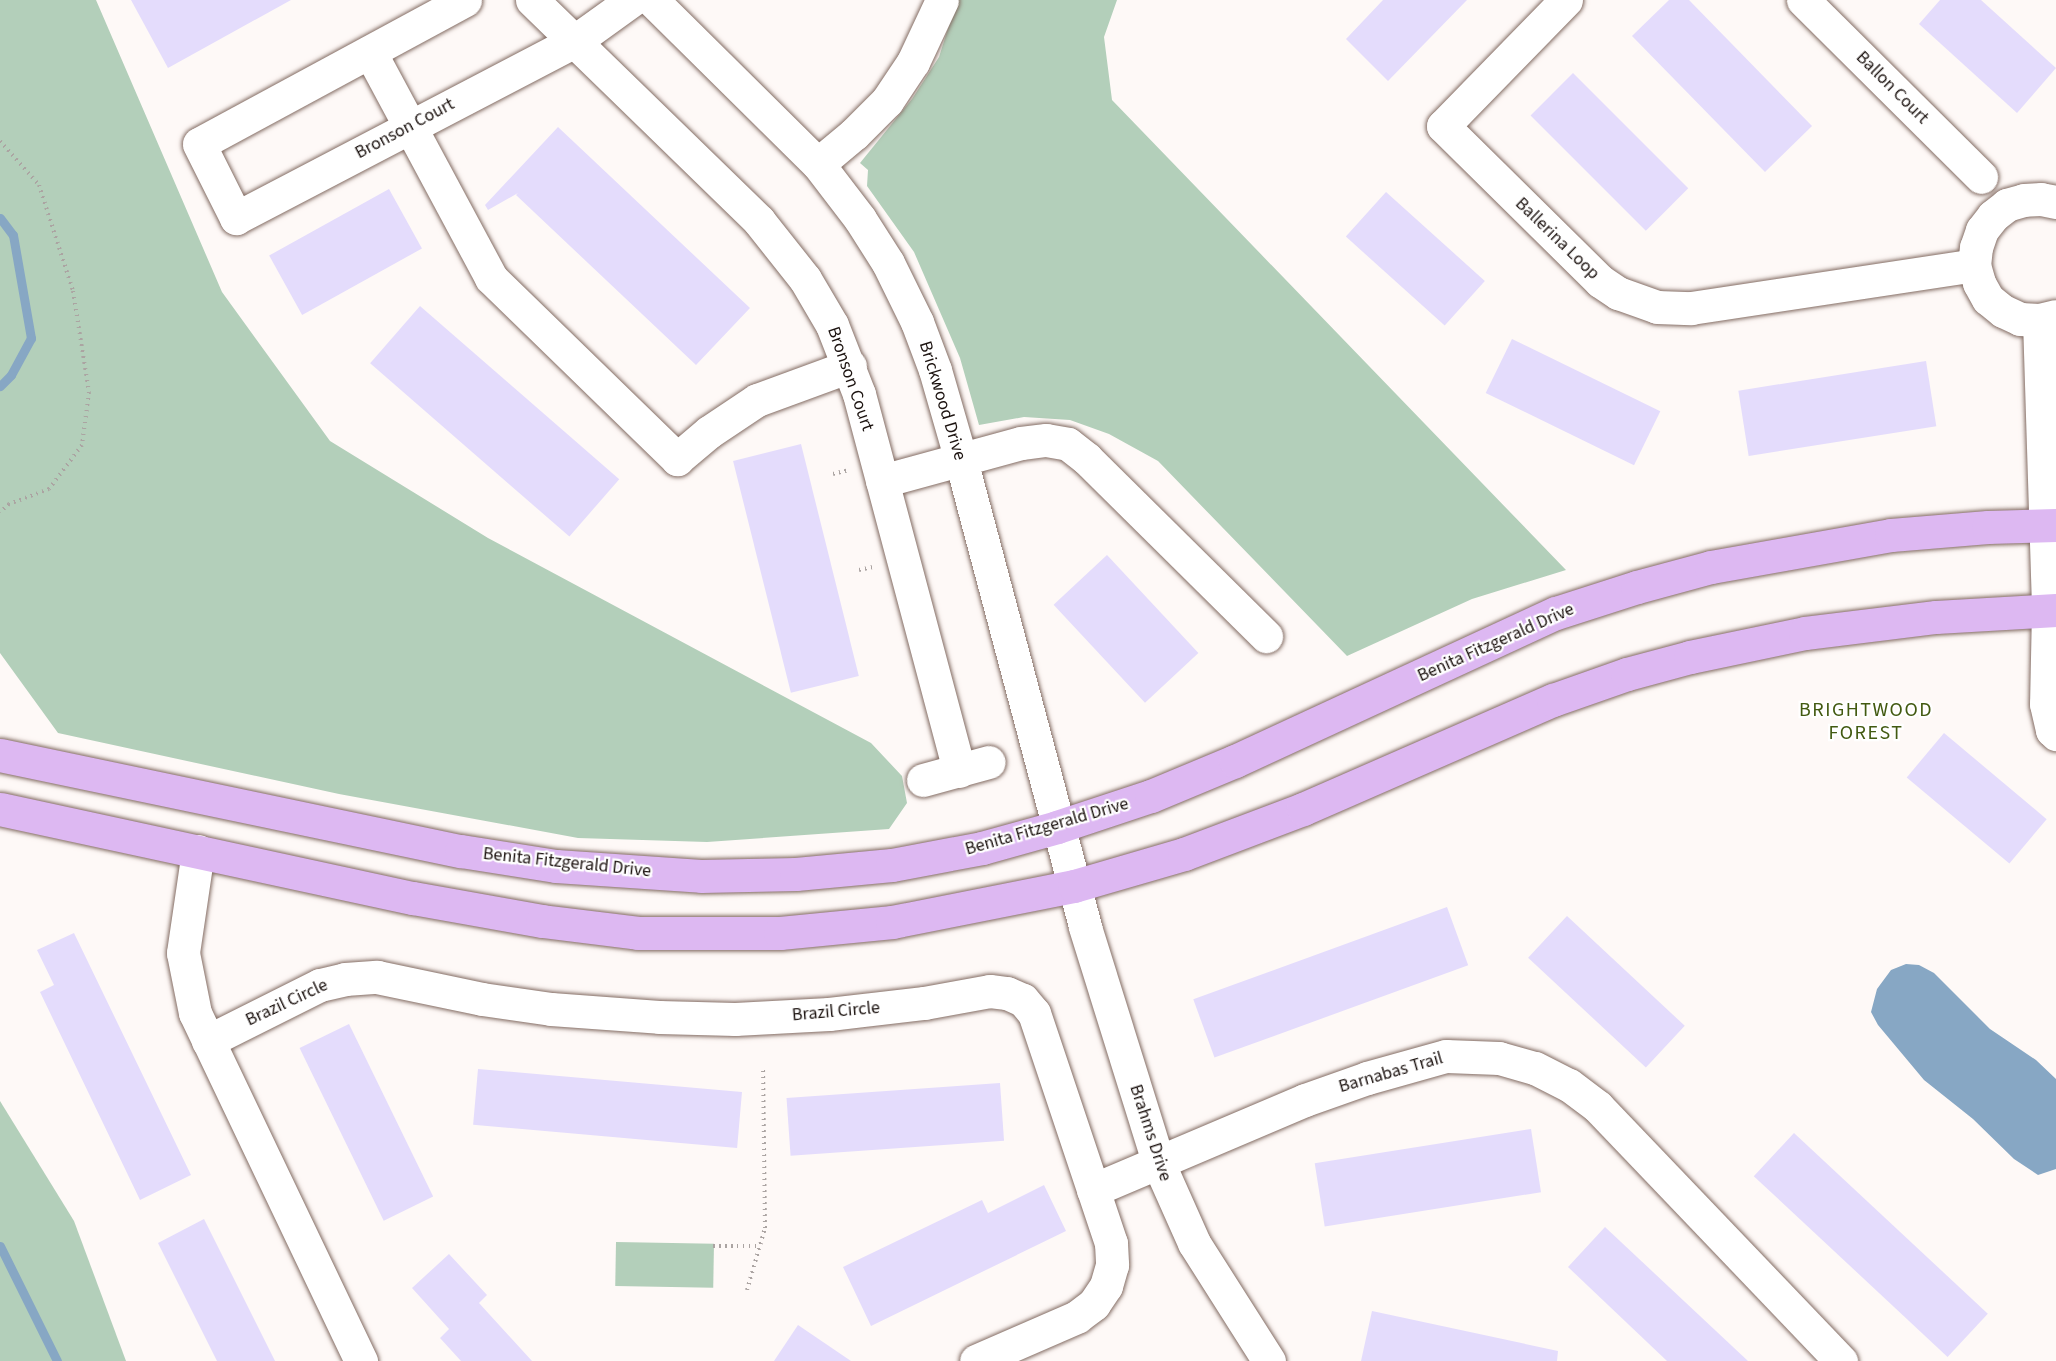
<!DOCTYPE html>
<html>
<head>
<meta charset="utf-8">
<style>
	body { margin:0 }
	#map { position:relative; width:2056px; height:1361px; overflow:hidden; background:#fef9f7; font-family:"Source Sans 3",sans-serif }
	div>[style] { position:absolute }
	.green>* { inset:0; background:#b3cfba; transform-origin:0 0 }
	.water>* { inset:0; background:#87a7c4 }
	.stream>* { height:9px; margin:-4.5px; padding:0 4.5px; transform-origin:4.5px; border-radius:4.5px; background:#87a7c4 }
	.building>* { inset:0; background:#e4dcfc; transform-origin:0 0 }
	.path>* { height:4px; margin-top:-2px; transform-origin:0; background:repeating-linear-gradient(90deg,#aba4a2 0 1.5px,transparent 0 6px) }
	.roads { filter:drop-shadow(0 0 2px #836c63) drop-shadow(0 0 2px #836c63) }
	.minor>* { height:33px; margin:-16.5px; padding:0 16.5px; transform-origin:16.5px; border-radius:16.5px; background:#fff }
	.major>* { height:33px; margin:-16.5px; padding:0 16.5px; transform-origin:16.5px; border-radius:16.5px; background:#ddb8f2 }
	span { translate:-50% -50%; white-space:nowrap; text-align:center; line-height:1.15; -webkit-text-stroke:4.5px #fff; paint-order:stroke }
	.street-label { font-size:18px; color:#1c1310 }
	.neighbourhood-label { font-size:20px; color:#425a11; letter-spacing:1.5px }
</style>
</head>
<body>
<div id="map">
	<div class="green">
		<i style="clip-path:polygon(0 0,96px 0,222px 292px,330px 441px,488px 538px,871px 743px,902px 776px,907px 803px,889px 829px,707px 842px,578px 838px,339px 794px,58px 733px,0 653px)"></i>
		<i style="clip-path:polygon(957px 0,1117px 0,1104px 37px,1112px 100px,1566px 570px,1472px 599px,1347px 656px,1158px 461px,1109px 434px,1070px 420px,1024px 417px,979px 425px,960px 358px,914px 252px,867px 186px,868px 170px,860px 163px,912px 99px,939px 57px)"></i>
		<i style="clip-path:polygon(0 1101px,74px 1221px,126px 1361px,0 1361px)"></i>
		<i style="left:616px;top:1242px;width:98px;height:44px;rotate:1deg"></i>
	</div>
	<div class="water">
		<i style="clip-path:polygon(1906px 964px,1919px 965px,1934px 973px,1990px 1029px,2036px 1060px,2056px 1079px,2056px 1169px,2038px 1175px,2014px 1159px,1973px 1119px,1924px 1080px,1878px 1025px,1871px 1012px,1877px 989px,1891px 970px)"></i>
	</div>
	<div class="stream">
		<i style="left:0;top:218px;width:21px;rotate:53deg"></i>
		<i style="left:13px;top:235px;width:105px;rotate:80.1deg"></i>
		<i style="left:31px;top:338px;width:42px;rotate:118.4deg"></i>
		<i style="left:11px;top:375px;width:16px;rotate:135deg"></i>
		<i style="left:0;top:1246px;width:128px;rotate:63.6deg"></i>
	</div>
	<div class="building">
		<i style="clip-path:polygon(131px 0,291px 0,168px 68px)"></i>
		<i style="clip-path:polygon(1383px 0,1467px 0,1388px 81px,1346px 39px)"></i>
		<i style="clip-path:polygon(1669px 0,1689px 0,1812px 126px,1765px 172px,1632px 36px)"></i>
		<i style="clip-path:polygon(1940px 0,1981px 0,2056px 68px,2017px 113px,1919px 24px)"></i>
		<i style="left:1573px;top:73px;width:163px;height:60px;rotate:45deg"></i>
		<i style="clip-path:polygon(558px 127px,750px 308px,696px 365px,516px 195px,518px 193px,488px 210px,485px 205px)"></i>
		<i style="left:389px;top:189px;width:68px;height:137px;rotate:61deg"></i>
		<i style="left:1386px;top:192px;width:133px;height:60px;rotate:42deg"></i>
		<i style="left:420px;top:306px;width:264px;height:76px;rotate:41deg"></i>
		<i style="left:1512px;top:339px;width:165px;height:60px;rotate:26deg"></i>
		<i style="left:1926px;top:361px;width:66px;height:190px;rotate:81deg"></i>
		<i style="left:801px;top:444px;width:239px;height:70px;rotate:76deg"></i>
		<i style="left:1107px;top:555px;width:134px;height:73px;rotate:47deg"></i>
		<i style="left:1944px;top:733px;width:134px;height:58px;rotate:40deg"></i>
		<i style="left:1447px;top:907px;width:62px;height:270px;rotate:70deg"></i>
		<i style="left:1567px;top:916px;width:161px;height:57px;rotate:43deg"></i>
		<i style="clip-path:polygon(74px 933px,191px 1175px,140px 1200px,40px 992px,54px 985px,37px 950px)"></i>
		<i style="left:349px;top:1024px;width:192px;height:55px;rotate:64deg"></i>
		<i style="left:478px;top:1069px;width:265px;height:56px;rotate:5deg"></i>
		<i style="left:1000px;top:1083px;width:58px;height:214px;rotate:86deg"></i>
		<i style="left:1531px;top:1129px;width:64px;height:219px;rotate:81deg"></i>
		<i style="left:1794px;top:1133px;width:265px;height:59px;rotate:43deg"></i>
		<i style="clip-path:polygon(1044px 1185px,1066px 1231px,871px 1326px,843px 1267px,982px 1200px,988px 1213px)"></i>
		<i style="clip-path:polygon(204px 1219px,275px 1361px,217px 1361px,158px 1243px)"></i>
		<i style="clip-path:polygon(1605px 1227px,1748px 1361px,1667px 1361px,1568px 1267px)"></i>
		<i style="clip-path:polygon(449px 1254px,487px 1295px,479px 1303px,532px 1361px,461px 1361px,440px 1338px,449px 1329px,412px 1288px)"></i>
		<i style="clip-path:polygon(1372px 1311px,1558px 1351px,1557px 1361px,1361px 1361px)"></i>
		<i style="clip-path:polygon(798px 1325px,851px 1361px,774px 1361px)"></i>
	</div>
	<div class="path">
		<i style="left:0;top:141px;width:59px;rotate:48.4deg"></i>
		<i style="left:39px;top:185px;width:111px;rotate:72.2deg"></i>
		<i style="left:73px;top:291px;width:102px;rotate:81deg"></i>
		<i style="left:89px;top:392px;width:53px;rotate:97.5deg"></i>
		<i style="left:82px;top:445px;width:55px;rotate:126.9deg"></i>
		<i style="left:49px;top:489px;width:43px;rotate:159.4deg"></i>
		<i style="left:9px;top:504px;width:12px;rotate:138deg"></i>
		<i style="left:833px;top:474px;width:16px;rotate:-14deg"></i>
		<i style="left:859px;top:570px;width:14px;rotate:-12deg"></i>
		<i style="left:713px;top:1246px;width:48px"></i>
		<i style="left:747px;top:1290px;width:65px;rotate:-73.8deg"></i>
		<i style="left:765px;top:1228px;width:162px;rotate:-90.7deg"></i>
	</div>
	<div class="roads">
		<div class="minor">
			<i style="left:465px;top:0;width:302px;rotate:151.6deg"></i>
			<i style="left:199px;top:144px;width:83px;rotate:63.4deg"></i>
			<i style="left:236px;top:218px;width:382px;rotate:-27.6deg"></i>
			<i style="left:575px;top:41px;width:70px;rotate:-35.7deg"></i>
			<i style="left:532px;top:0;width:317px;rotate:44.2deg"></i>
			<i style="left:759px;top:221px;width:74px;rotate:51.6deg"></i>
			<i style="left:805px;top:279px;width:53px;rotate:59.6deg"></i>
			<i style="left:832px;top:325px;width:74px;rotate:68.6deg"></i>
			<i style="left:859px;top:394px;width:390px;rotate:75.1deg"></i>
			<i style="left:652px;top:0;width:233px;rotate:44.7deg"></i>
			<i style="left:818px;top:164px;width:69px;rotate:52.6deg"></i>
			<i style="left:860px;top:219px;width:52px;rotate:57.5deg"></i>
			<i style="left:888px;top:263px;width:66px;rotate:63.8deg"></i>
			<i style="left:917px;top:322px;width:51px;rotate:69.4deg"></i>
			<i style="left:935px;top:370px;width:94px;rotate:73.9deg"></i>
			<i style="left:961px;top:460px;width:483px;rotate:75.1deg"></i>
			<i style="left:1085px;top:927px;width:246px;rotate:72.7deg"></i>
			<i style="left:1158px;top:1162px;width:89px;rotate:66deg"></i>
			<i style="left:1194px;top:1243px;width:140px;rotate:57.6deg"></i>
			<i style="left:1566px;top:0;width:176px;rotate:134.3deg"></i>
			<i style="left:1443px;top:126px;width:221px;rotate:44.6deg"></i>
			<i style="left:1600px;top:281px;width:22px;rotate:34deg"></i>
			<i style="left:1618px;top:293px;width:41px;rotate:19.7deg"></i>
			<i style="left:1657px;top:307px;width:34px;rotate:2deg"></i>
			<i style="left:1691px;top:308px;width:286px;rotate:-8.6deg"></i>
			<i style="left:1803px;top:0;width:251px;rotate:44.8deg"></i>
			<i style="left:370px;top:52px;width:256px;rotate:61.8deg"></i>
			<i style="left:491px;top:278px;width:260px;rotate:44.2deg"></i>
			<i style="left:677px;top:459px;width:42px;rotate:-40.2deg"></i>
			<i style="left:709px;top:432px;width:58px;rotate:-33.7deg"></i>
			<i style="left:757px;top:400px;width:99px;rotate:-20.1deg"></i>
			<i style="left:818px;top:164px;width:47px;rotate:-39.8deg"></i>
			<i style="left:854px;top:134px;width:47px;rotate:-45deg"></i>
			<i style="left:887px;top:101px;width:47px;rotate:-56.3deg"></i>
			<i style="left:913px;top:62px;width:68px;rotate:-64.9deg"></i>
			<i style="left:2056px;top:202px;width:15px;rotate:-169deg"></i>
			<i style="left:2041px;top:199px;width:17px;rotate:177deg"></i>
			<i style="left:2024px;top:200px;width:18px;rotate:164deg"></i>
			<i style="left:2007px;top:205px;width:18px;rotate:142deg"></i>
			<i style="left:1993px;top:216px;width:18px;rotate:128deg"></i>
			<i style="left:1982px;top:230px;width:18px;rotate:109deg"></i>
			<i style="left:1976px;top:247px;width:18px;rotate:96deg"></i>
			<i style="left:1974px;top:265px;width:19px;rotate:74deg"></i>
			<i style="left:1979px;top:283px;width:18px;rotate:61deg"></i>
			<i style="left:1988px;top:299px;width:19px;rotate:39deg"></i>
			<i style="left:2003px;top:311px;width:19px;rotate:25deg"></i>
			<i style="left:2020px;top:319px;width:19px;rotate:3deg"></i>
			<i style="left:2039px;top:320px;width:17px;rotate:-13deg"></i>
			<i style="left:2039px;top:320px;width:290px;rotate:88.2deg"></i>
			<i style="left:2048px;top:610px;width:94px;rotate:91.2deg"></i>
			<i style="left:2046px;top:704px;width:27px;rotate:77deg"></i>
			<i style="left:2052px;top:730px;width:6px;rotate:45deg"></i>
			<i style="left:882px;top:481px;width:144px;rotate:-15.3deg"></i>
			<i style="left:1021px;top:443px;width:25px;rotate:-7deg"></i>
			<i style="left:1046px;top:440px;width:22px;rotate:10deg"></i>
			<i style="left:1068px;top:444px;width:24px;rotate:38deg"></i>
			<i style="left:1087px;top:459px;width:252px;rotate:44.7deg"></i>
			<i style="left:923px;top:780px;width:68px;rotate:-15.3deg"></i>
			<i style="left:198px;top:851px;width:103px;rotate:98.4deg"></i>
			<i style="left:183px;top:953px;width:61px;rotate:78.7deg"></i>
			<i style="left:195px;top:1013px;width:386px;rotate:64.5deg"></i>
			<i style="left:208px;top:1041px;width:125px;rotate:-26.6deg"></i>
			<i style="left:320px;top:985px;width:26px;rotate:-13deg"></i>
			<i style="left:345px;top:979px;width:32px;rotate:-4deg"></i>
			<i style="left:377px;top:977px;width:107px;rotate:11.8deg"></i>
			<i style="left:482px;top:999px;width:70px;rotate:8.2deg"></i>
			<i style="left:551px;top:1009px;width:108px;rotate:4.2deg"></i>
			<i style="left:659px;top:1017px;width:76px;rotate:1.5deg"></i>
			<i style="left:735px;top:1019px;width:94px;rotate:-3deg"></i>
			<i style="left:829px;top:1014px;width:96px;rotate:-6.6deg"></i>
			<i style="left:924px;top:1003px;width:67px;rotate:-10.3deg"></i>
			<i style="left:990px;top:991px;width:17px;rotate:7deg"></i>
			<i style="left:1007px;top:993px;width:17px;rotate:24deg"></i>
			<i style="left:1023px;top:1000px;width:17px;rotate:50deg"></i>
			<i style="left:1034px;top:1013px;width:243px;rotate:71.5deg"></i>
			<i style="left:1111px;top:1243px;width:22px;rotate:87deg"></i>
			<i style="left:1112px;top:1265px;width:22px;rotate:106deg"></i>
			<i style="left:1106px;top:1286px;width:22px;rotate:124deg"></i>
			<i style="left:1094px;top:1304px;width:21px;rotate:143deg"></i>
			<i style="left:1077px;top:1317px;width:110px;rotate:156.5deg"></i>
			<i style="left:1093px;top:1190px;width:230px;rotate:-23deg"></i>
			<i style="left:1305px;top:1100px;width:66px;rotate:-19.5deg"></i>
			<i style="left:1367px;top:1078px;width:82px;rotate:-15.6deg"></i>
			<i style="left:1446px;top:1056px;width:53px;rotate:2.2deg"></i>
			<i style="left:1499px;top:1058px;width:37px;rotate:16deg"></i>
			<i style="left:1535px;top:1068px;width:38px;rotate:27deg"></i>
			<i style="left:1569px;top:1085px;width:36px;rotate:37deg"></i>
			<i style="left:1598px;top:1107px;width:352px;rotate:46.3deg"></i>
		</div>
		<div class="major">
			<i style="left:0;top:755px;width:471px;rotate:11.8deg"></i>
			<i style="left:461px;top:851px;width:96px;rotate:9deg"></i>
			<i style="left:556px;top:866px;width:145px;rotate:3.9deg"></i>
			<i style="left:701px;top:876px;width:95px;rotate:-1.2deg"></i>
			<i style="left:796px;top:874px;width:96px;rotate:-5.4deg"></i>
			<i style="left:892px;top:865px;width:92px;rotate:-10.7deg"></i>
			<i style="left:982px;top:848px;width:78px;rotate:-15.6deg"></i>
			<i style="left:1057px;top:827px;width:99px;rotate:-18.3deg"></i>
			<i style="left:1151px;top:796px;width:91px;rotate:-22.6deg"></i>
			<i style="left:1235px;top:761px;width:353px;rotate:-24.8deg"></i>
			<i style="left:1556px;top:613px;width:85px;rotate:-17.8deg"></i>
			<i style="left:1637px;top:587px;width:77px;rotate:-15.1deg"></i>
			<i style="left:1711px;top:567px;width:183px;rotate:-10.1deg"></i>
			<i style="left:1891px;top:535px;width:97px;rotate:-4.7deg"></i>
			<i style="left:1988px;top:527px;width:68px;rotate:-1.7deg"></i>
			<i style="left:0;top:809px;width:422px;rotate:12.2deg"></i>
			<i style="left:413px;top:898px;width:131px;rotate:10.1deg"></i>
			<i style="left:542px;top:921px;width:97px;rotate:7.1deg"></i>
			<i style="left:638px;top:933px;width:142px"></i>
			<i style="left:780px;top:933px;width:113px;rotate:-5.6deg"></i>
			<i style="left:892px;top:922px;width:186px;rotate:-11.2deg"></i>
			<i style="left:1074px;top:886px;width:115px;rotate:-16.2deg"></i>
			<i style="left:1184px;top:854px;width:127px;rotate:-20.7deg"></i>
			<i style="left:1303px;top:809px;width:273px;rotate:-23.6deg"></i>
			<i style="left:1553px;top:700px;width:78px;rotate:-19.4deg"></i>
			<i style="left:1627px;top:674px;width:65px;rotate:-15.1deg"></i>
			<i style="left:1690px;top:657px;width:117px;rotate:-11.8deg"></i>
			<i style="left:1805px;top:633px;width:132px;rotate:-7deg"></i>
			<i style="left:1936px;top:617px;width:120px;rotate:-3.3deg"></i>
		</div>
	</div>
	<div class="street-label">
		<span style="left:1892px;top:88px;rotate:45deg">Ballon Court</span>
		<span style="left:405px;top:129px;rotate:-28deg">Bronson Court</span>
		<span style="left:1557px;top:239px;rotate:44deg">Ballerina Loop</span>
		<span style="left:850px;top:379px;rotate:71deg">Bronson Court</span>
		<span style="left:942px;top:401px;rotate:73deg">Brickwood Drive</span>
		<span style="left:1496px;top:643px;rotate:-24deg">Benita Fitzgerald Drive</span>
		<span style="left:1047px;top:827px;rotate:-16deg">Benita Fitzgerald Drive</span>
		<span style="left:567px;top:863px;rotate:6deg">Benita Fitzgerald Drive</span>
		<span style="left:287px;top:1003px;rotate:-25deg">Brazil Circle</span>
		<span style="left:836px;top:1012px;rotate:-5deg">Brazil Circle</span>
		<span style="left:1391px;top:1073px;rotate:-16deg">Barnabas Trail</span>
		<span style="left:1150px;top:1133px;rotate:72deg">Brahms Drive</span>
	</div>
	<div class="neighbourhood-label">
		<span style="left:1866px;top:722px">BRIGHTWOOD<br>FOREST</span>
	</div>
</div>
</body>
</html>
